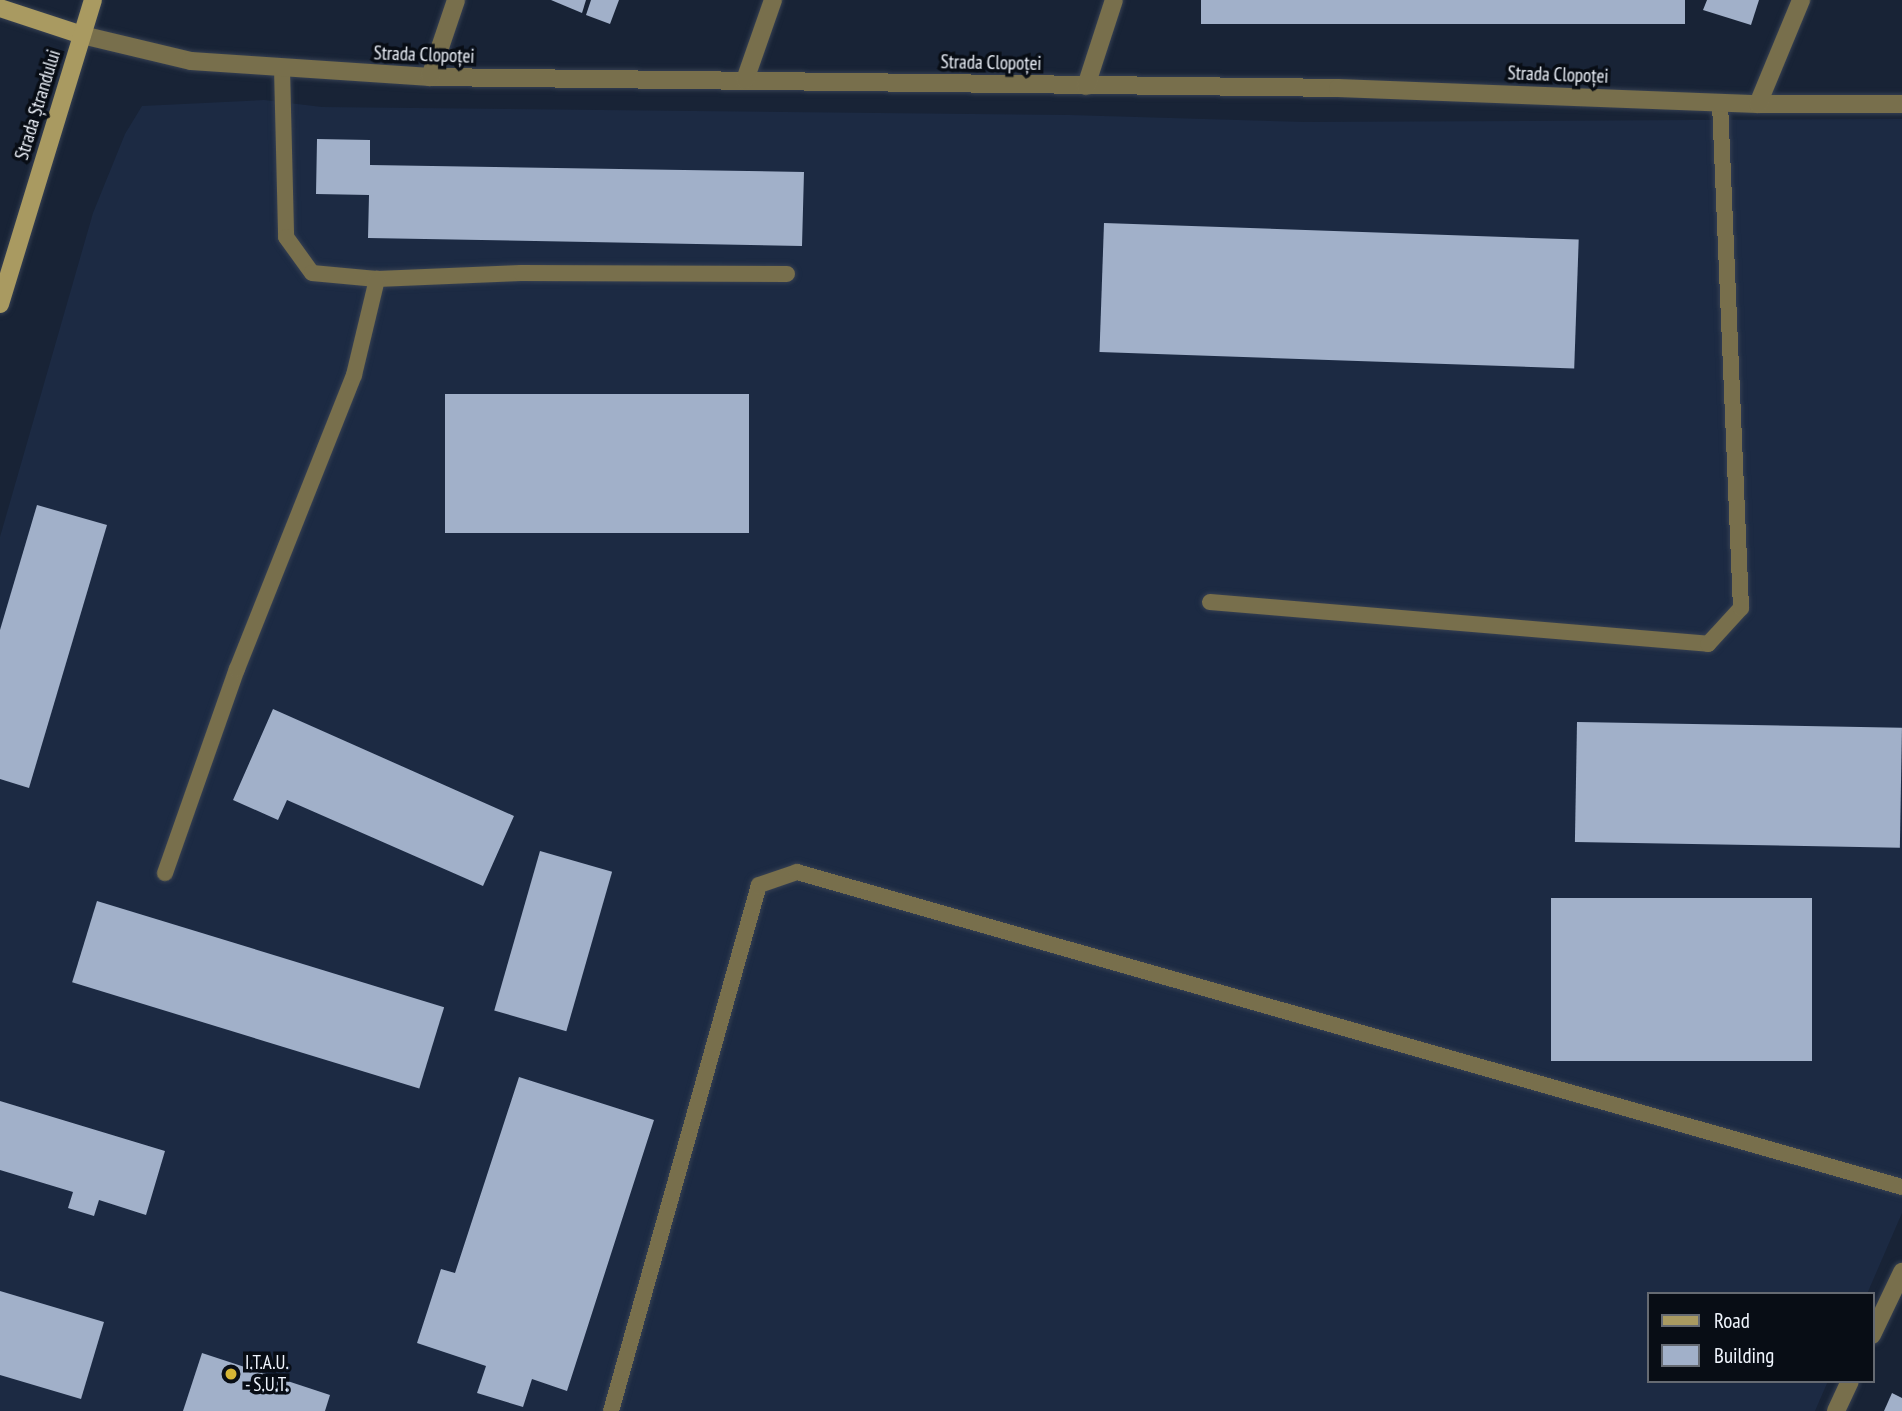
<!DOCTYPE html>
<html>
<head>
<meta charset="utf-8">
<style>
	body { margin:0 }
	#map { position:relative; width:1902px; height:1411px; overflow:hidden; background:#182336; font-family:"PT Sans Narrow",sans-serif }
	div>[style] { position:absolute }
	.built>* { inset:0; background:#1c2a43 }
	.building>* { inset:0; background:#a1b0c9; transform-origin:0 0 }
	.roads { filter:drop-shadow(0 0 2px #364052) drop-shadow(0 0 2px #364052) }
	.lane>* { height:16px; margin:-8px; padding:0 8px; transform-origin:8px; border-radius:8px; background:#786f4c }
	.street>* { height:18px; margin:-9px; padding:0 9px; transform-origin:9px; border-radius:9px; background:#786f4c }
	.secondary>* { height:18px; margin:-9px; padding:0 9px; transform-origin:9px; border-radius:9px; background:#a99a61 }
	.dots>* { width:19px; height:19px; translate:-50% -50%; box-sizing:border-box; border:4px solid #080d15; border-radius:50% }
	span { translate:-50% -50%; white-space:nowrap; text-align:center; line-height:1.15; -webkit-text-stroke:7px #080d15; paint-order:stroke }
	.street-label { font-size:19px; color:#f0f5fd }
	.poi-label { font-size:19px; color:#f0f5fd }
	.left { translate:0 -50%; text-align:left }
	.legend { position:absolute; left:1647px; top:1292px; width:228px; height:91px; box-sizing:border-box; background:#080d15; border:2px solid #656a72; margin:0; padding:9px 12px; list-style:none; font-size:21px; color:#f0f5fd }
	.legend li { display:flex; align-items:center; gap:14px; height:35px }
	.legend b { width:35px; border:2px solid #656a72 }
</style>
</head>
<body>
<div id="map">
	<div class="built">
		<i style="clip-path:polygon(264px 100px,322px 107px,1069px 115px,1305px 122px,1902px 119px,1902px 1213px,1867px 1294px,1648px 1294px,1648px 1381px,1828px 1381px,1815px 1411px,0 1411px,0 537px,93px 213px,125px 134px,142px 106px)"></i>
	</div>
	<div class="building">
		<i style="clip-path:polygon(551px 0,586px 0,582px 13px)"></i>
		<i style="clip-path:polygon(591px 0,619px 0,610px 24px,586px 15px)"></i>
		<i style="left:1201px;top:0;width:484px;height:24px"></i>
		<i style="clip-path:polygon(1707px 0,1759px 0,1751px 25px,1703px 10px)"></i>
		<i style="clip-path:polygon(317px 139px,370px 140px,370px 165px,804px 172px,802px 246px,368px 238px,369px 195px,316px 194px)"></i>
		<i style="left:1104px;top:223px;width:475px;height:129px;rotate:2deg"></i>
		<i style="left:445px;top:394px;width:304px;height:139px"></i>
		<i style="clip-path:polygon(37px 505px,107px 525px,29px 788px,0 779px,0 630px)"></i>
		<i style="clip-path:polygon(273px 709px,514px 816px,483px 886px,287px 800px,278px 820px,233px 800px)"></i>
		<i style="left:1577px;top:722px;width:325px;height:120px;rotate:1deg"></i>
		<i style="left:540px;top:851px;width:75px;height:166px;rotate:16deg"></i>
		<i style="left:1812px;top:898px;width:163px;height:261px;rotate:90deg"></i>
		<i style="left:97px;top:901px;width:363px;height:85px;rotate:17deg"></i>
		<i style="clip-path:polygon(519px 1077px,654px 1120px,567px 1391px,532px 1379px,523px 1407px,477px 1393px,486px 1366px,417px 1343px,441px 1269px,455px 1273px)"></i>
		<i style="clip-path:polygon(0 1101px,165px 1151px,146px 1215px,99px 1200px,94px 1216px,68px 1208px,73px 1192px,0 1170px)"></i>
		<i style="clip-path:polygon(0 1291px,104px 1322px,81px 1399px,0 1375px)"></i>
		<i style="clip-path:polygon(202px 1353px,330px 1395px,325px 1411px,183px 1411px)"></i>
		<i style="clip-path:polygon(1892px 1393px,1902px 1398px,1902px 1411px,1884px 1411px)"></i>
	</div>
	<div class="roads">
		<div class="lane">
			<i style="left:282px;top:68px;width:169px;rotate:88.6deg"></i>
			<i style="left:286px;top:237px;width:44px;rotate:54.2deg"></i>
			<i style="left:312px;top:273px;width:65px;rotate:5.3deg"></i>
			<i style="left:377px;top:279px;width:144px;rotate:-2.4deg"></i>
			<i style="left:521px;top:273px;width:266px;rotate:0.2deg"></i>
			<i style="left:1210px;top:602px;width:500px;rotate:4.8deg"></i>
			<i style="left:1708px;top:644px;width:49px;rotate:-47.5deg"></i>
			<i style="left:1741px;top:608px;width:506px;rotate:-92.38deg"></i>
			<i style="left:165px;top:873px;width:216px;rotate:-70.6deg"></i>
			<i style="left:237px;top:669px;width:316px;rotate:-68.3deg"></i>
			<i style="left:354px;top:375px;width:99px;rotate:-76.5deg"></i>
			<i style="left:611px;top:1411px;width:546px;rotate:-74.29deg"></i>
			<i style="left:759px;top:885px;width:40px;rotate:-18.9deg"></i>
			<i style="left:797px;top:872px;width:1149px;rotate:15.91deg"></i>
		</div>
		<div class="street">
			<i style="left:82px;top:35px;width:112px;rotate:13.4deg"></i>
			<i style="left:191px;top:61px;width:240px;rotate:3.8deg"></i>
			<i style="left:430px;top:77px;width:908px;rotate:0.69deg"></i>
			<i style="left:1338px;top:88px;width:420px;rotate:2.2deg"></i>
			<i style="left:1758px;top:104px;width:144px"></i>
			<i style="left:430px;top:77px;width:81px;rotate:-71.3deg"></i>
			<i style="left:745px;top:80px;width:85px;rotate:-70.7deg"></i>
			<i style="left:1086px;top:86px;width:90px;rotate:-72deg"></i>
			<i style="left:1758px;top:104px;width:113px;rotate:-67.5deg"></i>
			<i style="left:1872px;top:1335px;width:70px;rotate:-64.5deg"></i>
			<i style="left:1836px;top:1411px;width:33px;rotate:-65deg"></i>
		</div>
		<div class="secondary">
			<i style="left:0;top:8px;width:86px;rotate:18.2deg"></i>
			<i style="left:0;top:304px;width:318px;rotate:-73deg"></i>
		</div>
	</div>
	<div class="dots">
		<i style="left:231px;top:1374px;background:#d5b535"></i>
	</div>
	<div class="street-label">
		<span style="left:424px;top:55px;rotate:2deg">Strada Clopoței</span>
		<span style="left:991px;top:63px;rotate:1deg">Strada Clopoței</span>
		<span style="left:1558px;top:75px;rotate:2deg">Strada Clopoței</span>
		<span style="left:38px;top:105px;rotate:-73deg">Strada Ștrandului</span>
	</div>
	<div class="poi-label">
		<span class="left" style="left:245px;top:1374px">I.T.A.U.<br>- S.U.T.</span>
	</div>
	<ul class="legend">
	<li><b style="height:9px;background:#a99a61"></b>Road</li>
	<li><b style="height:19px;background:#a1b0c9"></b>Building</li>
	</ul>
</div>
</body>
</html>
